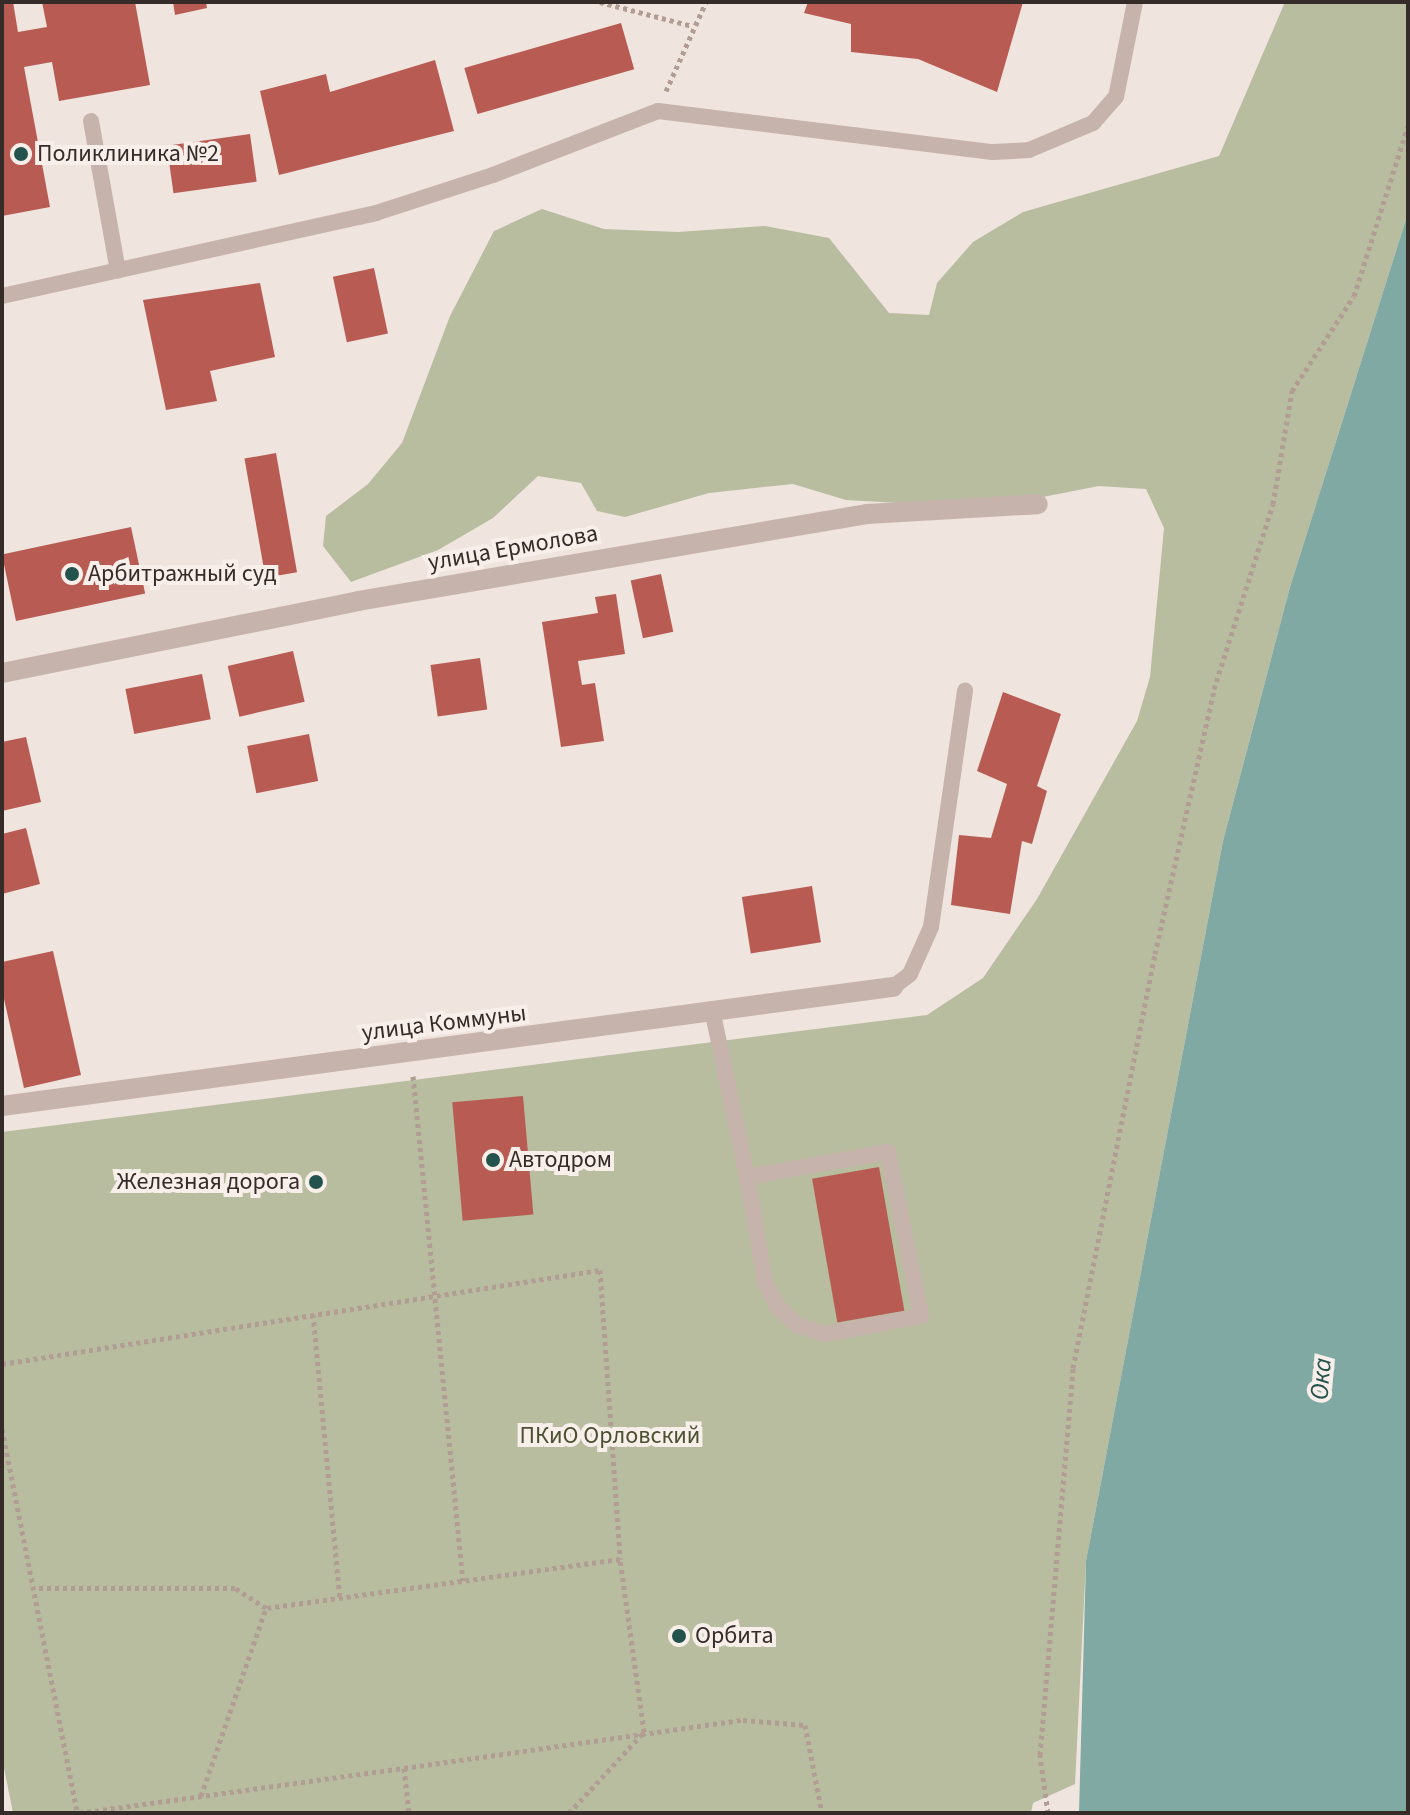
<!DOCTYPE html>
<html>
<head>
<meta charset="utf-8">
<style>
	body { margin:0 }
	#map { position:relative; width:1410px; height:1815px; overflow:hidden; background:#efe4de; font-family:"Source Sans 3",sans-serif }
	div>[style] { position:absolute }
	.green>* { inset:0; background:#b8bd9f }
	.water>* { inset:0; background:#80a9a4 }
	.building>* { inset:0; background:#b85c53; transform-origin:0 0 }
	.path>* { height:5px; margin-top:-2.5px; transform-origin:0; background:repeating-linear-gradient(90deg,#b29d95 0 4px,transparent 0 8px) }
	.service>* { height:16px; margin:-8px; padding:0 8px; transform-origin:8px; border-radius:8px; background:#c6b3ab }
	.minor>* { height:20px; margin:-10px; padding:0 10px; transform-origin:10px; border-radius:10px; background:#c6b3ab }
	.dots>* { width:22px; height:22px; translate:-50% -50%; box-sizing:border-box; border:4px solid #f8efea; border-radius:50% }
	span { translate:-50% -50%; white-space:nowrap; text-align:center; line-height:1.15; -webkit-text-stroke:8px #f8efea; paint-order:stroke }
	.poi-label { font-size:24px; color:#352b29 }
	.left { translate:0 -50%; text-align:left }
	.right { translate:-100% -50%; text-align:right }
	.street-label { font-size:24px; color:#352b29 }
	.park-label { font-size:24px; color:#4a5030 }
	.water-label { font-size:26px; color:#24524d; font-style:italic }
	.frame { position:absolute; inset:0; border:4px solid #352b29; pointer-events:none }
</style>
</head>
<body>
<div id="map">
	<div class="green">
		<i style="clip-path:polygon(1285px 2px,1408px 2px,1408px 213px,1290px 587px,1223px 841px,1086px 1561px,1075px 1784px,1033px 1803px,1031px 1813px,13px 1813px,2px 1758px,2px 1132px,927px 1015px,983px 978px,1037px 899px,1137px 721px,1150px 677px,1164px 528px,1146px 489px,1099px 486px,987px 508px,846px 500px,793px 484px,709px 493px,625px 517px,597px 511px,581px 483px,538px 476px,493px 518px,438px 550px,351px 582px,323px 546px,326px 516px,368px 484px,402px 443px,450px 316px,494px 231px,542px 209px,604px 229px,678px 232px,765px 226px,829px 238px,889px 313px,929px 315px,937px 283px,973px 242px,1023px 212px,1219px 156px)"></i>
	</div>
	<div class="water">
		<i style="clip-path:polygon(1408px 213px,1408px 1813px,1079px 1813px,1086px 1561px,1223px 841px,1290px 587px)"></i>
	</div>
	<div class="building">
		<i style="clip-path:polygon(2px 2px,13px 2px,18px 32px,47px 27px,42px 2px,135px 2px,150px 85px,59px 101px,52px 62px,24px 67px,50px 207px,2px 216px)"></i>
		<i style="clip-path:polygon(173px 2px,206px 2px,207px 8px,175px 15px)"></i>
		<i style="clip-path:polygon(808px 2px,1023px 2px,997px 92px,918px 59px,851px 52px,851px 24px,804px 13px)"></i>
		<i style="left:621px;top:23px;width:48px;height:163px;rotate:74deg"></i>
		<i style="clip-path:polygon(435px 60px,454px 131px,279px 175px,260px 91px,326px 74px,330px 92px)"></i>
		<i style="left:250px;top:134px;width:48px;height:84px;rotate:82deg"></i>
		<i style="left:374px;top:268px;width:67px;height:42px;rotate:78deg"></i>
		<i style="clip-path:polygon(260px 283px,275px 357px,210px 371px,217px 401px,166px 410px,143px 300px)"></i>
		<i style="left:276px;top:453px;width:121px;height:32px;rotate:80deg"></i>
		<i style="left:131px;top:527px;width:68px;height:132px;rotate:78deg"></i>
		<i style="left:661px;top:574px;width:59px;height:31px;rotate:78deg"></i>
		<i style="clip-path:polygon(616px 594px,625px 654px,578px 661px,582px 685px,595px 683px,604px 741px,561px 747px,542px 622px,598px 613px,595px 597px)"></i>
		<i style="left:293px;top:651px;width:52px;height:67px;rotate:77deg"></i>
		<i style="left:480px;top:658px;width:52px;height:50px;rotate:82deg"></i>
		<i style="left:202px;top:674px;width:46px;height:78px;rotate:79deg"></i>
		<i style="clip-path:polygon(1003px 692px,1061px 714px,1037px 786px,1047px 791px,1032px 844px,1022px 841px,1010px 914px,951px 905px,959px 835px,991px 838px,1007px 784px,977px 771px)"></i>
		<i style="left:309px;top:734px;width:48px;height:63px;rotate:79deg"></i>
		<i style="clip-path:polygon(26px 737px,41px 802px,2px 811px,2px 742px)"></i>
		<i style="clip-path:polygon(26px 828px,40px 884px,2px 894px,2px 834px)"></i>
		<i style="left:812px;top:886px;width:57px;height:71px;rotate:81deg"></i>
		<i style="clip-path:polygon(53px 951px,81px 1075px,24px 1088px,2px 990px,2px 962px)"></i>
		<i style="left:523px;top:1096px;width:119px;height:71px;rotate:85deg"></i>
		<i style="left:879px;top:1167px;width:146px;height:68px;rotate:80deg"></i>
	</div>
	<div class="path">
		<i style="left:600px;top:2px;width:95px;rotate:14.6deg"></i>
		<i style="left:666px;top:91px;width:98px;rotate:-65.8deg"></i>
		<i style="left:413px;top:1076px;width:507px;rotate:84.35deg"></i>
		<i style="left:313px;top:1314px;width:285px;rotate:84.6deg"></i>
		<i style="left:2px;top:1364px;width:605px;rotate:-8.93deg"></i>
		<i style="left:600px;top:1270px;width:290px;rotate:86deg"></i>
		<i style="left:620px;top:1559px;width:357px;rotate:172.1deg"></i>
		<i style="left:266px;top:1608px;width:37px;rotate:-147deg"></i>
		<i style="left:235px;top:1588px;width:200px;rotate:180deg"></i>
		<i style="left:2px;top:1429px;width:391px;rotate:78.9deg"></i>
		<i style="left:404px;top:1768px;width:342px;rotate:-8.1deg"></i>
		<i style="left:743px;top:1720px;width:62px;rotate:4.6deg"></i>
		<i style="left:805px;top:1725px;width:90px;rotate:79.1deg"></i>
		<i style="left:201px;top:1796px;width:199px;rotate:-70.9deg"></i>
		<i style="left:79px;top:1813px;width:328px;rotate:-7.9deg"></i>
		<i style="left:404px;top:1768px;width:45px;rotate:83.7deg"></i>
		<i style="left:569px;top:1813px;width:110px;rotate:-47.2deg"></i>
		<i style="left:644px;top:1732px;width:175px;rotate:-97.9deg"></i>
		<i style="left:1048px;top:1813px;width:59px;rotate:-97.9deg"></i>
		<i style="left:1040px;top:1755px;width:388px;rotate:-85.1deg"></i>
		<i style="left:1073px;top:1368px;width:422px;rotate:-78.8deg"></i>
		<i style="left:1155px;top:954px;width:271px;rotate:-77.4deg"></i>
		<i style="left:1214px;top:689px;width:194px;rotate:-72.3deg"></i>
		<i style="left:1273px;top:504px;width:115px;rotate:-80.5deg"></i>
		<i style="left:1292px;top:391px;width:113px;rotate:-56.9deg"></i>
		<i style="left:1354px;top:296px;width:178px;rotate:-72.4deg"></i>
	</div>
	<div class="service">
		<i style="left:91px;top:121px;width:152px;rotate:79.8deg"></i>
		<i style="left:2px;top:296px;width:383px;rotate:-12.5deg"></i>
		<i style="left:376px;top:213px;width:123px;rotate:-18deg"></i>
		<i style="left:493px;top:175px;width:177px;rotate:-21.2deg"></i>
		<i style="left:658px;top:111px;width:337px;rotate:7deg"></i>
		<i style="left:993px;top:152px;width:36px;rotate:-3deg"></i>
		<i style="left:1029px;top:150px;width:69px;rotate:-22.9deg"></i>
		<i style="left:1093px;top:123px;width:35px;rotate:-49deg"></i>
		<i style="left:1116px;top:97px;width:97px;rotate:-78.7deg"></i>
		<i style="left:893px;top:987px;width:21px;rotate:-37deg"></i>
		<i style="left:910px;top:974px;width:51px;rotate:-65.9deg"></i>
		<i style="left:931px;top:927px;width:239px;rotate:-81.8deg"></i>
		<i style="left:713px;top:1014px;width:167px;rotate:78.2deg"></i>
		<i style="left:747px;top:1177px;width:143px;rotate:-10.1deg"></i>
		<i style="left:888px;top:1152px;width:167px;rotate:78.6deg"></i>
		<i style="left:921px;top:1316px;width:98px;rotate:169.4deg"></i>
		<i style="left:825px;top:1334px;width:29px;rotate:-162deg"></i>
		<i style="left:797px;top:1325px;width:28px;rotate:-136deg"></i>
		<i style="left:777px;top:1306px;width:27px;rotate:-117deg"></i>
		<i style="left:765px;top:1282px;width:107px;rotate:-99.7deg"></i>
	</div>
	<div class="minor">
		<i style="left:2px;top:673px;width:363px;rotate:-11.4deg"></i>
		<i style="left:358px;top:601px;width:516px;rotate:-9.7deg"></i>
		<i style="left:867px;top:514px;width:171px;rotate:-3.3deg"></i>
		<i style="left:2px;top:1106px;width:899px;rotate:-7.61deg"></i>
	</div>
	<div class="dots">
		<i style="left:21px;top:154px;background:#24524d"></i>
		<i style="left:72px;top:574px;background:#24524d"></i>
		<i style="left:493px;top:1160px;background:#24524d"></i>
		<i style="left:316px;top:1182px;background:#24524d"></i>
		<i style="left:679px;top:1636px;background:#24524d"></i>
	</div>
	<div class="poi-label">
		<span class="left" style="left:37px;top:154px">Поликлиника №2</span>
		<span class="left" style="left:88px;top:574px">Арбитражный суд</span>
		<span class="left" style="left:509px;top:1160px">Автодром</span>
		<span class="right" style="left:300px;top:1182px">Железная дорога</span>
		<span class="left" style="left:695px;top:1636px">Орбита</span>
	</div>
	<div class="street-label">
		<span style="left:513px;top:548px;rotate:-10deg">улица Ермолова</span>
		<span style="left:444px;top:1023px;rotate:-7deg">улица Коммуны</span>
	</div>
	<div class="park-label">
		<span style="left:610px;top:1436px">ПКиО Орловский</span>
	</div>
	<div class="water-label">
		<span style="left:1321px;top:1379px;rotate:-85deg">Ока</span>
	</div>
	<div class="frame"></div>
</div>
</body>
</html>
